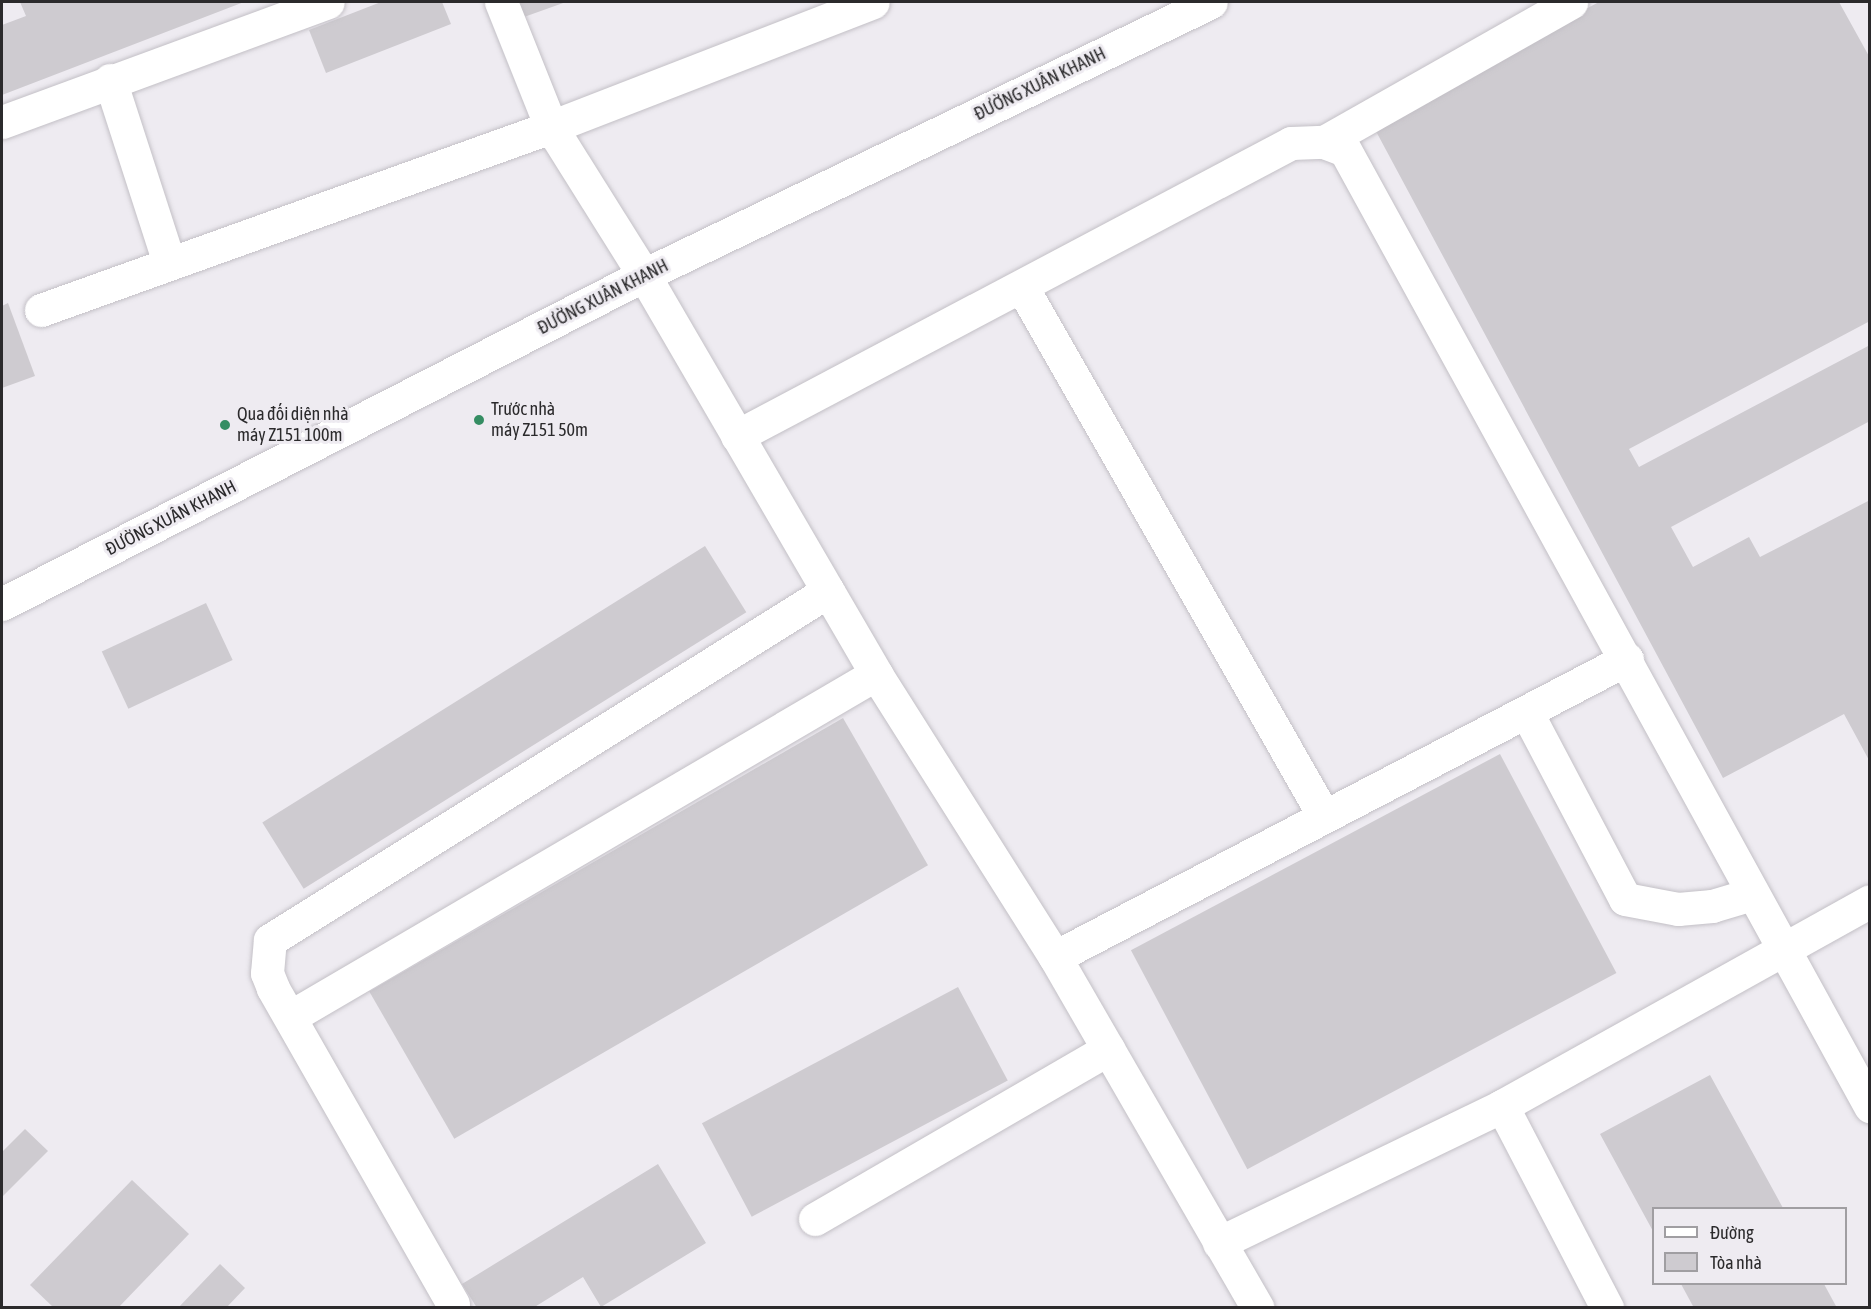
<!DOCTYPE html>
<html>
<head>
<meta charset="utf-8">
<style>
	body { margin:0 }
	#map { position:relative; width:1871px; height:1309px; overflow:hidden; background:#eeebf1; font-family:"Asap Condensed",sans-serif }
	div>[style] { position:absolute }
	.building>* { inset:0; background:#cecbd0; transform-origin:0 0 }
	.roads { filter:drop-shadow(0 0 2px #c3c0c6) drop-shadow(0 0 2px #c3c0c6) }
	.minor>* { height:33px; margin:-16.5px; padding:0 16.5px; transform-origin:16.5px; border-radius:16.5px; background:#fff }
	.major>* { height:33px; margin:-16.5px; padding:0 16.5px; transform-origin:16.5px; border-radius:16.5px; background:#fff }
	.dots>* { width:16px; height:16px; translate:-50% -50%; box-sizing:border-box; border:3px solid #eeebf1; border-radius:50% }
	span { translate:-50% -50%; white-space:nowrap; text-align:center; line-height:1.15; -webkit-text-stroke:6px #eeebf1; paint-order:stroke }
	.street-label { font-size:18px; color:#2b2a2c }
	.poi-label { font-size:18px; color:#2b2a2c }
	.left { translate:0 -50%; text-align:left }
	.frame { position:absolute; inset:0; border:3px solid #2b2a2c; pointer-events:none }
	.legend { position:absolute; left:1652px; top:1207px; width:195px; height:78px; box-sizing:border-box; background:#eeebf1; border:2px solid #a09ea2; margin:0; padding:8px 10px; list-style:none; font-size:18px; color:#2b2a2c }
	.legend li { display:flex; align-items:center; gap:12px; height:30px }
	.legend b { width:30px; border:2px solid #a09ea2 }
</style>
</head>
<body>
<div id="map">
	<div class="building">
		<i style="clip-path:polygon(20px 2px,244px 2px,2px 95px,2px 25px,26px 16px)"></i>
		<i style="clip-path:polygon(381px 2px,442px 2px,451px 24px,326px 73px,309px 30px)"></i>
		<i style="clip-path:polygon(518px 2px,566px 2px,524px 17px)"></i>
		<i style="clip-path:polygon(1599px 2px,1839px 2px,1870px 58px,1870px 321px,1629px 449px,1639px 467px,1870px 345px,1870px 421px,1671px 527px,1693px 567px,1749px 537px,1760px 557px,1870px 500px,1870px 762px,1844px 714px,1723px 778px,1371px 122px)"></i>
		<i style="clip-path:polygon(8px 303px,35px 376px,2px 388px,2px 306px)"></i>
		<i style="left:705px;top:546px;width:78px;height:522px;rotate:58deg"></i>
		<i style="left:206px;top:603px;width:63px;height:115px;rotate:65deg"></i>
		<i style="left:843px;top:718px;width:170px;height:547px;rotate:60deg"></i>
		<i style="left:1500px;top:754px;width:248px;height:418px;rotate:62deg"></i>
		<i style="left:958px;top:987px;width:106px;height:290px;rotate:62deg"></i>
		<i style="clip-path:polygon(1710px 1075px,1783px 1208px,1654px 1208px,1654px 1233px,1600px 1134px)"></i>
		<i style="clip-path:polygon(25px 1129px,48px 1151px,2px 1197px,2px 1152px)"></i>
		<i style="clip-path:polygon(658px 1164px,706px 1243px,601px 1307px,583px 1277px,533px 1308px,477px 1308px,462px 1284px)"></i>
		<i style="clip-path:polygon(132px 1180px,189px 1234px,118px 1308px,54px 1308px,30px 1285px)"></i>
		<i style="clip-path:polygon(220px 1264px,245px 1288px,226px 1308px,178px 1308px)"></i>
		<i style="clip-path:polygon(1681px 1284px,1824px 1284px,1837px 1308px,1694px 1308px)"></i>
	</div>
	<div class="roads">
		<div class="minor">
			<i style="left:501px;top:2px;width:135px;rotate:68.2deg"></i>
			<i style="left:551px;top:127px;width:175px;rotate:57.9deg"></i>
			<i style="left:644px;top:275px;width:462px;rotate:59.8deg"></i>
			<i style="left:876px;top:674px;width:335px;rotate:57.7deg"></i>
			<i style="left:1055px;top:957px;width:405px;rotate:60deg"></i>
			<i style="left:110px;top:80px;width:192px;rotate:72.1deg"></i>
			<i style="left:2px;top:122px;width:347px;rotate:-20.2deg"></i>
			<i style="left:1324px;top:142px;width:284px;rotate:-29.5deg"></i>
			<i style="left:1022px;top:287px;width:609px;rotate:60.28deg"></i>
			<i style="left:41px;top:310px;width:542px;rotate:-19.74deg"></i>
			<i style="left:551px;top:127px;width:345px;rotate:-21.2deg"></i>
			<i style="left:737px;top:436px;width:627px;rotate:-27.87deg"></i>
			<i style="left:1291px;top:143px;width:33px;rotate:-2deg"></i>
			<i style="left:1324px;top:142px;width:22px;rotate:21deg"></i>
			<i style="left:1345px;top:150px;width:1091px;rotate:61.23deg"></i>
			<i style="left:1527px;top:713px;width:210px;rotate:62.2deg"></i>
			<i style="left:1625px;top:899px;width:54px;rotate:10.7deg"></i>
			<i style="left:1678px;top:909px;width:34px;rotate:-5deg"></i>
			<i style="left:1712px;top:906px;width:42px;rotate:-16.7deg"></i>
			<i style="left:1055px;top:957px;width:645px;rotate:-27.52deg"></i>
			<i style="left:290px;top:1017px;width:679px;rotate:-30.34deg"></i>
			<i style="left:1502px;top:1106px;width:228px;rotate:62.5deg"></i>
			<i style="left:815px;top:1219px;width:339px;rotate:-30.1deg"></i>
			<i style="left:1219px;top:1243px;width:314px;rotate:-25.8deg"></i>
			<i style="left:1502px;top:1106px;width:421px;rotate:-29.1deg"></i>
			<i style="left:453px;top:1304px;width:364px;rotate:-119.7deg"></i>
			<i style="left:273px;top:988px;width:16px;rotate:-112deg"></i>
			<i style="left:267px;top:973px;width:33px;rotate:-85deg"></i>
			<i style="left:270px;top:940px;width:658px;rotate:-32.02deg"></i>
		</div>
		<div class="major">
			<i style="left:2px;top:604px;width:721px;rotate:-27.13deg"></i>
			<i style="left:644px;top:275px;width:629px;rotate:-25.71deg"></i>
		</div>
	</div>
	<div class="dots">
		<i style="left:479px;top:420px;background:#358d63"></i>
		<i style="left:225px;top:425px;background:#358d63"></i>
	</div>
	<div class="street-label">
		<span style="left:1040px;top:84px;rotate:-26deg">ĐƯỜNG XUÂN KHANH</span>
		<span style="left:603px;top:297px;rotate:-27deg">ĐƯỜNG XUÂN KHANH</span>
		<span style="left:171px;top:518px;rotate:-27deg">ĐƯỜNG XUÂN KHANH</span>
	</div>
	<div class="poi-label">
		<span class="left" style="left:491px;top:420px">Trước nhà<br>máy Z151 50m</span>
		<span class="left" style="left:237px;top:425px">Qua đối diện nhà<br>máy Z151 100m</span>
	</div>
	<div class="frame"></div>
	<ul class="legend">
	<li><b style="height:8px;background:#fff"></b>Đường</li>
	<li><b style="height:16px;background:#cecbd0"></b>Tòa nhà</li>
	</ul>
</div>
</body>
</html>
